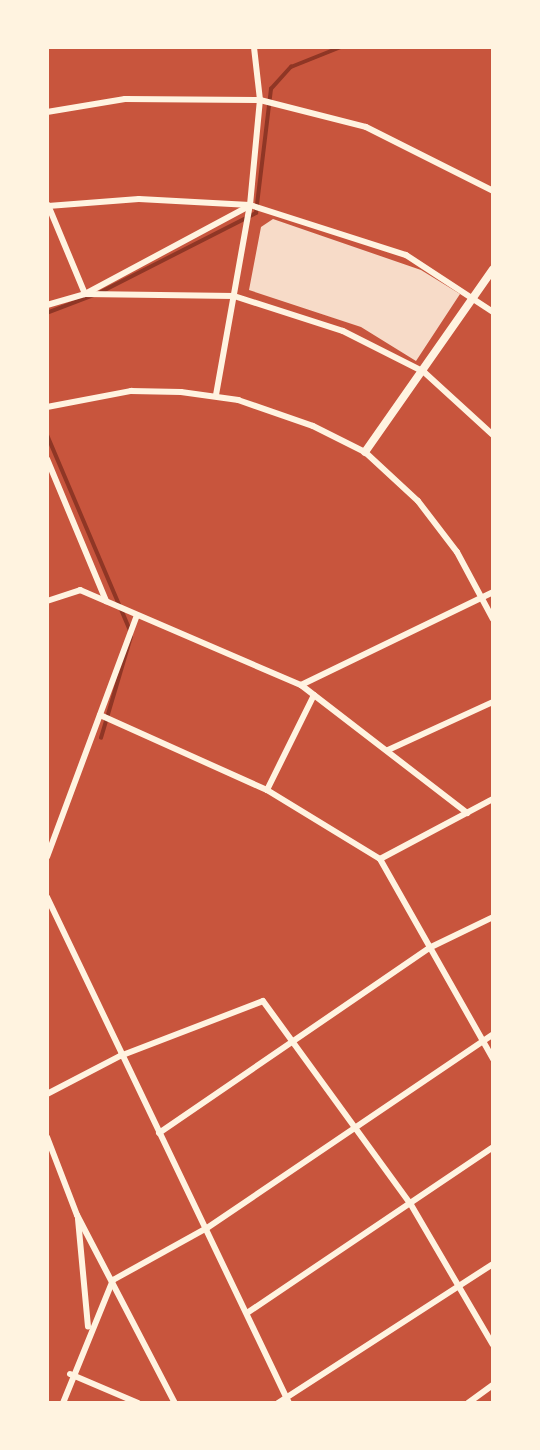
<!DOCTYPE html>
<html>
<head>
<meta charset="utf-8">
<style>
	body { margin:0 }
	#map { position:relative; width:540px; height:1450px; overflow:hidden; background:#c8553d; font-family:"PT Sans",sans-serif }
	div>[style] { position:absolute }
	.stream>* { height:3.5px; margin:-1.75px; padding:0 1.75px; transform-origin:1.75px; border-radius:1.75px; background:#8f3625 }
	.building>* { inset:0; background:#f7dbc8 }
	.minor>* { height:6px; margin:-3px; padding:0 3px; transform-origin:3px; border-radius:3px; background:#fff3e0 }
	.tertiary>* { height:8px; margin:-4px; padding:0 4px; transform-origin:4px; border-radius:4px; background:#fff3e0 }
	span { translate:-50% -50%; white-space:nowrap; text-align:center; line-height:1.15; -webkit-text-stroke:7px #fff3e0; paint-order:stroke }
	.frame { position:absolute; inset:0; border:49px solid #fff3e0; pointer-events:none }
</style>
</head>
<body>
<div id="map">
	<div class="stream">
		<i style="left:101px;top:292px;width:174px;rotate:-27deg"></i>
		<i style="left:256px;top:213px;width:125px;rotate:-83.1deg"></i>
		<i style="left:271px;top:89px;width:30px;rotate:-48deg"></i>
		<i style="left:291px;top:67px;width:54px;rotate:-21.8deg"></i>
		<i style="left:47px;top:313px;width:50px;rotate:-21deg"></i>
		<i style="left:47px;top:434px;width:213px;rotate:67deg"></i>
		<i style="left:101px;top:738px;width:105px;rotate:-73.5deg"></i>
	</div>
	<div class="building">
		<i style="clip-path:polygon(273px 219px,421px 270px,460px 294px,416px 361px,361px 327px,249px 290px,261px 227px)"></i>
	</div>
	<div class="minor">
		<i style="left:47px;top:112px;width:79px;rotate:-9.5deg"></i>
		<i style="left:125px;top:99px;width:135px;rotate:0.4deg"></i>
		<i style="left:260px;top:100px;width:109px;rotate:14.3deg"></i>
		<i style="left:366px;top:127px;width:142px;rotate:26.7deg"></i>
		<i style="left:48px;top:205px;width:96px;rotate:67.4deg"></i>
		<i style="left:48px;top:206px;width:91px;rotate:-4.4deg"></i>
		<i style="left:139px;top:199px;width:111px;rotate:3.1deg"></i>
		<i style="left:250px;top:205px;width:164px;rotate:17.8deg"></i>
		<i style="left:406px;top:255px;width:104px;rotate:33.2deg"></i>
		<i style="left:85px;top:294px;width:149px;rotate:0.8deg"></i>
		<i style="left:234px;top:296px;width:114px;rotate:17.8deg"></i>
		<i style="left:343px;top:331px;width:91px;rotate:26.8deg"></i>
		<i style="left:424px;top:372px;width:93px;rotate:42.4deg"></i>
		<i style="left:47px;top:305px;width:40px;rotate:-16deg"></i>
		<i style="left:85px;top:294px;width:186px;rotate:-28.2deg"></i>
		<i style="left:216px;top:395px;width:193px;rotate:-79.9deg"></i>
		<i style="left:250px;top:205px;width:105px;rotate:-84.6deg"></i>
		<i style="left:260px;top:100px;width:53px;rotate:-96.5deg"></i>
		<i style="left:47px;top:407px;width:86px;rotate:-10.8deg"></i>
		<i style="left:131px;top:391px;width:50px;rotate:1.1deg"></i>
		<i style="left:181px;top:392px;width:58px;rotate:8deg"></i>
		<i style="left:238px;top:400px;width:79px;rotate:19.1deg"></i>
		<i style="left:313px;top:426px;width:58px;rotate:26.6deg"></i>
		<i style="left:365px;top:452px;width:72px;rotate:42.8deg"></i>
		<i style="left:418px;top:501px;width:64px;rotate:52.6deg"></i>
		<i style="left:457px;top:552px;width:76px;rotate:61.8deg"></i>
		<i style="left:47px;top:459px;width:154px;rotate:67.4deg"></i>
		<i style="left:47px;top:601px;width:35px;rotate:-18deg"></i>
		<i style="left:80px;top:590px;width:241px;rotate:23.3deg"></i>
		<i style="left:301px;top:685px;width:210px;rotate:37.6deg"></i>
		<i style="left:301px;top:685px;width:213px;rotate:-25.8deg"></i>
		<i style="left:100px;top:715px;width:183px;rotate:24.2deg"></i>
		<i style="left:267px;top:790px;width:132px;rotate:31.4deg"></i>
		<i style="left:380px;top:859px;width:230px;rotate:60.5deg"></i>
		<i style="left:388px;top:750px;width:115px;rotate:-24.6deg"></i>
		<i style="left:267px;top:790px;width:106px;rotate:-63.7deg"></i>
		<i style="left:47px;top:857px;width:258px;rotate:-69.6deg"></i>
		<i style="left:380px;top:859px;width:128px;rotate:-28deg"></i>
		<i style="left:47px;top:897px;width:561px;rotate:64.44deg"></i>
		<i style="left:47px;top:1094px;width:82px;rotate:-27.5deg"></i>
		<i style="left:120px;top:1056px;width:153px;rotate:-21deg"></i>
		<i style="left:263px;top:1001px;width:250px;rotate:54deg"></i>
		<i style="left:410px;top:1203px;width:164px;rotate:59.7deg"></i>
		<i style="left:159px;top:1133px;width:327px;rotate:-34.4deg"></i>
		<i style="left:429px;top:948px;width:71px;rotate:-25.8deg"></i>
		<i style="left:47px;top:1137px;width:84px;rotate:69deg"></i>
		<i style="left:77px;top:1215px;width:212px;rotate:62.5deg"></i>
		<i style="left:78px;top:1219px;width:108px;rotate:84.7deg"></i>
		<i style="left:247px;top:1313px;width:297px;rotate:-34deg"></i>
		<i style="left:70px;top:1374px;width:74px;rotate:23.1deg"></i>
		<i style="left:63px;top:1403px;width:133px;rotate:-67.9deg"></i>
		<i style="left:113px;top:1280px;width:107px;rotate:-29deg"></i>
		<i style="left:207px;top:1228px;width:346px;rotate:-34.1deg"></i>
		<i style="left:278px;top:1403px;width:256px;rotate:-32.9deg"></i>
		<i style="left:468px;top:1403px;width:31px;rotate:-36deg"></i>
	</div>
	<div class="tertiary">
		<i style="left:365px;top:452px;width:223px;rotate:-55deg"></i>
	</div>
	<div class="frame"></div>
</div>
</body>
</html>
